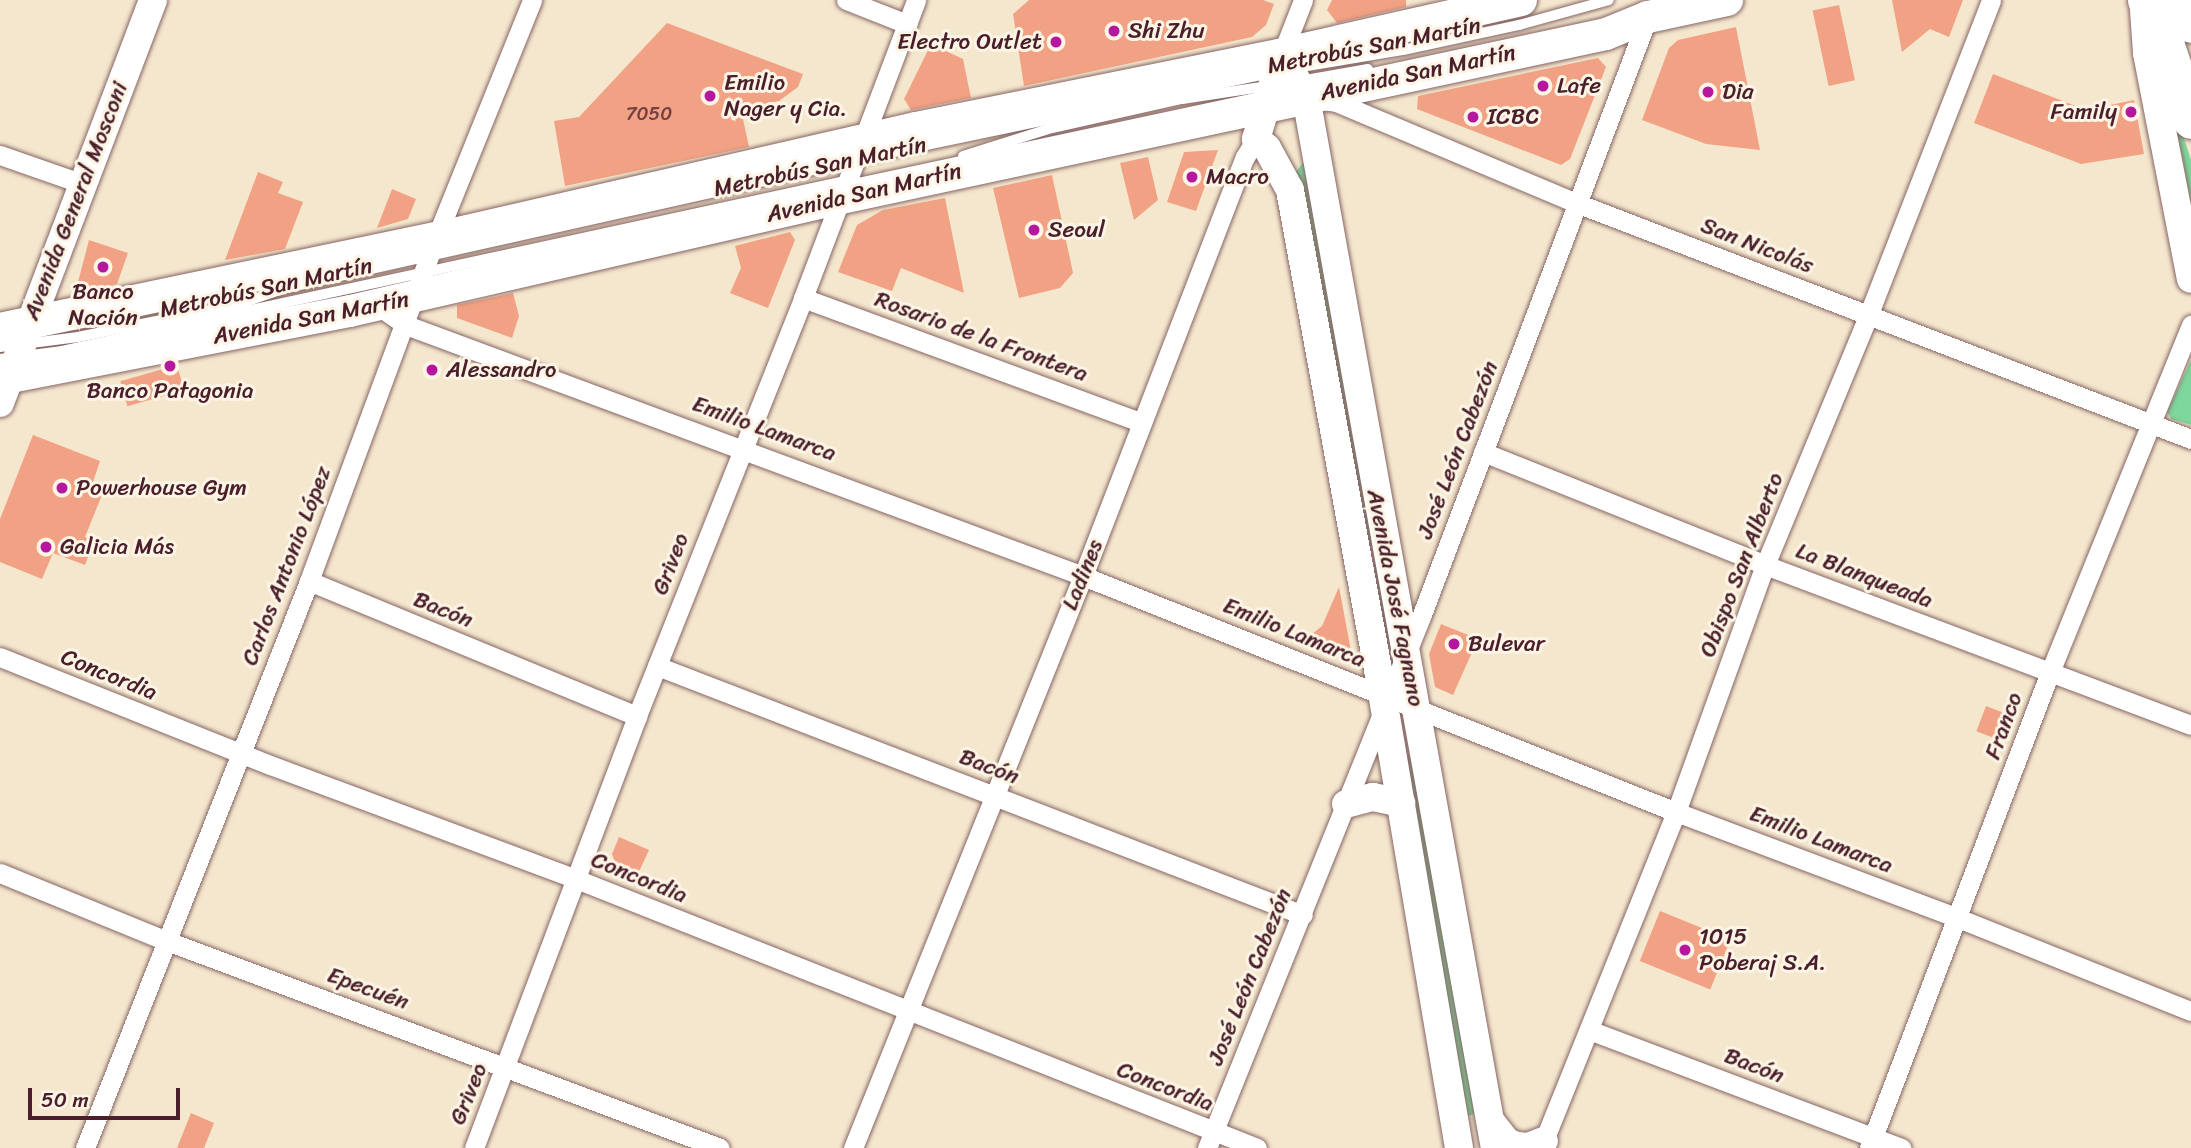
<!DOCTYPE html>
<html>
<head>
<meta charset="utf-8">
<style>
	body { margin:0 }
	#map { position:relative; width:2191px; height:1148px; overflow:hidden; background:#f5e7ce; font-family:Sriracha,sans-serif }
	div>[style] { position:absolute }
	.green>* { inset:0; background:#7ed79c }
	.building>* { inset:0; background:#f2a284; transform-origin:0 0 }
	.roads { filter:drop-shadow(0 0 2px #866564) drop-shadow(0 0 2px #866564) }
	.lane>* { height:10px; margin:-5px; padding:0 5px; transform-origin:5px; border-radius:5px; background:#fff }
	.street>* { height:19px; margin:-9.5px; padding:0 9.5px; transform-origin:9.5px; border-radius:9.5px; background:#fff }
	.secondary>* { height:28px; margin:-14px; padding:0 14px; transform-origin:14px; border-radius:14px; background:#fff }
	.primary>* { height:32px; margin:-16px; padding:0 16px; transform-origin:16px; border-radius:16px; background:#fff }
	.highway>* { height:37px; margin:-18.5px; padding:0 18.5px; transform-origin:18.5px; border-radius:18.5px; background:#fff }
	.dots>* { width:19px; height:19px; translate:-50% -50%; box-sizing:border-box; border:4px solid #fcf5e5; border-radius:50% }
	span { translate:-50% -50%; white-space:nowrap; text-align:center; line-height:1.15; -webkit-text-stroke:6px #fcf5e5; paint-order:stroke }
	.number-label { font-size:19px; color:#744041 }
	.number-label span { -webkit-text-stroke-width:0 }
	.poi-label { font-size:23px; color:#4a1f2b }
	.left { translate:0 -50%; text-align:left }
	.right { translate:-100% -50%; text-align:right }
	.street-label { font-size:23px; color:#4a1f2b }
	.scale { position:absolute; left:28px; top:1088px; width:152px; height:32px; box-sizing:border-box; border:4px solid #4a1f2b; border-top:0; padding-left:9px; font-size:21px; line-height:24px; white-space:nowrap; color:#4a1f2b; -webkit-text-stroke:5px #fcf5e5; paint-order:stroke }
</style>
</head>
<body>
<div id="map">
	<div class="green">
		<i style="clip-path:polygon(2181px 129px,2191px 160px,2191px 203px,2177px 130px)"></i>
		<i style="clip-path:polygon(1306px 159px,1376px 547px,1367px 545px,1294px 174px)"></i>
		<i style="clip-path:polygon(2191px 360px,2191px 425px,2171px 419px,2167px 412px)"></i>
		<i style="clip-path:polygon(1377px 565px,1391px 638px,1385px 638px,1370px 566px)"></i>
		<i style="clip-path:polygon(1403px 756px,1412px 757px,1476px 1114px,1466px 1116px)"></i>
	</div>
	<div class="building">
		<i style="clip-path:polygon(1029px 0,1263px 0,1274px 4px,1266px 25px,1252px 37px,1024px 86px,1013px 14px)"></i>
		<i style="clip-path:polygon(1332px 0,1406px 0,1406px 7px,1337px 23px,1327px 10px)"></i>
		<i style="clip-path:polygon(1892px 0,1963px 0,1949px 37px,1930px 29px,1902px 52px)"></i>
		<i style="left:1839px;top:5px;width:77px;height:27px;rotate:78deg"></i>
		<i style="clip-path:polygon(667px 23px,803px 74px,798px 87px,779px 101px,741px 109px,749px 147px,565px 186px,554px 121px,579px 117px)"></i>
		<i style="clip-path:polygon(1736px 27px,1760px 150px,1706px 144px,1642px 120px,1669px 48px,1678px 40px)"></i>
		<i style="clip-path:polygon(931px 44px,963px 59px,971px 98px,911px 110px,904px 99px)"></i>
		<i style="clip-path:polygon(1598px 58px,1606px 67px,1570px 159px,1561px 165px,1417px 109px,1418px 96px)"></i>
		<i style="clip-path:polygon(1993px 74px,2086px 110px,2134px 100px,2144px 154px,2081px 164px,1974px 123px)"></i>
		<i style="clip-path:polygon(1218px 150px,1196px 211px,1167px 202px,1184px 152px)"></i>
		<i style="clip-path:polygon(1148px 157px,1158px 200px,1134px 220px,1120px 163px)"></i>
		<i style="clip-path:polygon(258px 172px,283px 182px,278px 193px,303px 202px,285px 249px,225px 260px)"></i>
		<i style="clip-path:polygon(1052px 175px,1073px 273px,1060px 288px,1019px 298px,993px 188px)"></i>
		<i style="clip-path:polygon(392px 189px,416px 199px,408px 219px,377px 228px)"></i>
		<i style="clip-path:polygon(945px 198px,964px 293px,901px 268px,892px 291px,838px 272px,857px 225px,883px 210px)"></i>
		<i style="clip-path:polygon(790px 232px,795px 240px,768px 308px,730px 293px,741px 268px,735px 246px)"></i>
		<i style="clip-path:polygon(89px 240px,128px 253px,117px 284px,84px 292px,78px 282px)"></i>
		<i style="clip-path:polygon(513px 293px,519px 316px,512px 338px,457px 318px,457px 305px)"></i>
		<i style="left:177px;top:365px;width:26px;height:59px;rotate:74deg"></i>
		<i style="clip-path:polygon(33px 435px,100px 461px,92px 485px,104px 490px,85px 537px,94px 541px,85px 565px,53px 553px,42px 579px,0 562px,0 519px)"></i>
		<i style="clip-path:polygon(1339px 587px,1352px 656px,1307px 638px,1322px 626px)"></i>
		<i style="clip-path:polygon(1441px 624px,1478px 639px,1453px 695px,1435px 687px,1429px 654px)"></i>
		<i style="left:1986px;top:706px;width:25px;height:27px;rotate:21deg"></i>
		<i style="clip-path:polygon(619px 837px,649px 850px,636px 878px,618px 870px,612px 854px)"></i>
		<i style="left:1660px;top:911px;width:76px;height:54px;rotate:22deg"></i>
		<i style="clip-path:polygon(191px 1113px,214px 1123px,204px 1148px,177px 1148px)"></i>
	</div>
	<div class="roads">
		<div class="lane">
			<i style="left:1295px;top:68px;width:109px;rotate:-9.5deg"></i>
			<i style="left:1403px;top:50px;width:119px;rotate:-12.2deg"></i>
			<i style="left:1519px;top:25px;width:93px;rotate:-15.5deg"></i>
			<i style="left:1300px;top:81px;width:69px;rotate:-10deg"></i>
			<i style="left:963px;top:156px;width:93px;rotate:-17.5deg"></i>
			<i style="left:1052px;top:128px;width:133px;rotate:-12.6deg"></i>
			<i style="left:1182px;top:99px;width:87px;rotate:-8.6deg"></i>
			<i style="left:0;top:347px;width:79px;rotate:-7.3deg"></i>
			<i style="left:78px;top:337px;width:164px;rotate:-11.6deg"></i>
			<i style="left:239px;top:304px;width:50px;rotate:-18.8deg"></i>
			<i style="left:286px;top:288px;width:636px;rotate:-12.62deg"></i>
			<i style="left:907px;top:149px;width:375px;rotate:-11.8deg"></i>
			<i style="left:0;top:359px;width:63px;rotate:-7.4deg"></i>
			<i style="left:62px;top:351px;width:805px;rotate:-12.26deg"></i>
		</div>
		<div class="street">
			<i style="left:846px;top:0;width:66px;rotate:21.5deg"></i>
			<i style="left:1282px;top:54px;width:58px;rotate:-68.7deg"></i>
			<i style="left:1322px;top:100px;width:14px;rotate:8deg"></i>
			<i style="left:1336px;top:102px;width:264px;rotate:22.8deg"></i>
			<i style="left:1579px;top:204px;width:656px;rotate:21.01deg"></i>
			<i style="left:0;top:155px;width:88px;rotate:19.3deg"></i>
			<i style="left:803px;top:298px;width:361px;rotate:20.2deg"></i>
			<i style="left:377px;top:305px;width:35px;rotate:35deg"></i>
			<i style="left:406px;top:325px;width:722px;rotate:20.34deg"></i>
			<i style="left:1083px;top:576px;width:638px;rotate:21.7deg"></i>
			<i style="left:1676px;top:812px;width:301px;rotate:20.6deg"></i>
			<i style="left:1958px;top:918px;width:251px;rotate:21.8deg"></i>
			<i style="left:1483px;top:452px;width:304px;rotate:21.8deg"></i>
			<i style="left:1765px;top:565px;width:455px;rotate:20.6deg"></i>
			<i style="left:309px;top:581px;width:355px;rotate:22.4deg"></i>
			<i style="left:0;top:657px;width:291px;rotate:21.8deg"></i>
			<i style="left:270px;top:765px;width:327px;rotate:20.4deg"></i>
			<i style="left:576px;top:879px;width:732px;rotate:21.55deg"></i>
			<i style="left:657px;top:666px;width:692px;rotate:21.08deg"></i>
			<i style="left:0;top:873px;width:180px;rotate:22.2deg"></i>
			<i style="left:167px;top:941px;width:590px;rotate:20.52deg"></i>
			<i style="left:1589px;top:1030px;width:334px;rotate:20.7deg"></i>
			<i style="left:85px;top:1148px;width:610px;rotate:-68.44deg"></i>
			<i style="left:309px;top:581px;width:366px;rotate:-69.7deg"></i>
			<i style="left:436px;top:238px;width:257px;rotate:-68deg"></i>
			<i style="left:474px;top:1148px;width:462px;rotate:-69.3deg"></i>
			<i style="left:637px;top:716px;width:450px;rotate:-68.3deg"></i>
			<i style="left:803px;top:298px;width:319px;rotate:-69.2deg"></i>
			<i style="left:853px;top:1148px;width:617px;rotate:-68.1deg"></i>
			<i style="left:1083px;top:576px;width:449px;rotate:-68.9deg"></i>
			<i style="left:1245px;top:157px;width:21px;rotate:-59deg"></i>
			<i style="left:1207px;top:1148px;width:573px;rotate:-68.05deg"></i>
			<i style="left:1421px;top:617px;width:645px;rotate:-69.29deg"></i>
			<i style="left:1541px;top:1148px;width:362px;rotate:-68.1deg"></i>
			<i style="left:1676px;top:812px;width:263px;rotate:-70.2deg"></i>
			<i style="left:1765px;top:565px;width:269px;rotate:-67.5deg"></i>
			<i style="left:1868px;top:316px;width:339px;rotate:-68.7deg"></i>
			<i style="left:1869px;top:1148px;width:509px;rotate:-69.18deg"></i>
			<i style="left:2050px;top:672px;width:375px;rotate:-67.9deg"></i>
		</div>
		<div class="secondary">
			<i style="left:2144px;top:10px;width:43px;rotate:86deg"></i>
			<i style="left:2147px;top:53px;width:230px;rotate:79deg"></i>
			<i style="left:1282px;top:54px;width:89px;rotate:107deg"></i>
			<i style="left:1256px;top:139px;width:14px;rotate:39deg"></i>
			<i style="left:1267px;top:148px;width:48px;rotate:61.3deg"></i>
			<i style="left:1290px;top:190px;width:487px;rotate:79.6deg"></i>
			<i style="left:1378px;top:669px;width:486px;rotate:80.4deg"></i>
			<i style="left:1282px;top:54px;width:49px;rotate:60.8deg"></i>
			<i style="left:1306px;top:97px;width:1068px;rotate:79.81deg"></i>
			<i style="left:0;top:403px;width:431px;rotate:-69.2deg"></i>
			<i style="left:1346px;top:804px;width:28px;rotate:-15deg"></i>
			<i style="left:1373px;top:797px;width:29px;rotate:12deg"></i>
			<i style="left:1492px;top:1123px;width:24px;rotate:52deg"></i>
			<i style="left:1507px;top:1142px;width:11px;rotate:22deg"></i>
			<i style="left:1517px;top:1146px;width:11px;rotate:5deg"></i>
			<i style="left:1528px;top:1147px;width:17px;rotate:-21deg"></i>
		</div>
		<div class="primary">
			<i style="left:0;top:329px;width:445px;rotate:-11.8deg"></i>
			<i style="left:436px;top:238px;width:492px;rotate:-12.9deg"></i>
			<i style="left:916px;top:128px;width:373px;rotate:-11.4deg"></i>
			<i style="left:1282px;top:54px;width:245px;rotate:-12.7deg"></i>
			<i style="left:0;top:379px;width:357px;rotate:-11deg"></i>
			<i style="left:350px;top:311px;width:504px;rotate:-12.96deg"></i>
			<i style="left:841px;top:198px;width:782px;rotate:-12.1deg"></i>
			<i style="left:1606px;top:34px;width:45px;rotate:-22deg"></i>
			<i style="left:1648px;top:17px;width:81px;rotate:-12.1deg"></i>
		</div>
		<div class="highway">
			<i style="left:2146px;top:0;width:50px;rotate:66.5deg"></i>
			<i style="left:2166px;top:46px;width:78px;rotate:71.3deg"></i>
			<i style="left:2183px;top:0;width:25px;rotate:72deg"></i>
		</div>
	</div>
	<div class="dots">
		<i style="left:1114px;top:31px;background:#b5179e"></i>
		<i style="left:1056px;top:42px;background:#b5179e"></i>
		<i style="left:1543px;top:86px;background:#b5179e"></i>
		<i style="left:1708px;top:92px;background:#b5179e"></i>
		<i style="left:710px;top:96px;background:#b5179e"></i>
		<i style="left:2131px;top:112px;background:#b5179e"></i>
		<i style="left:1473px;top:117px;background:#b5179e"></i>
		<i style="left:1192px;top:177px;background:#b5179e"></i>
		<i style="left:1034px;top:230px;background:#b5179e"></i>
		<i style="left:103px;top:267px;background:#b5179e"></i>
		<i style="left:170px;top:366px;background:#b5179e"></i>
		<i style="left:432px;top:370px;background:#b5179e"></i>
		<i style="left:62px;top:488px;background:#b5179e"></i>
		<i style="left:46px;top:547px;background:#b5179e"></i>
		<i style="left:1454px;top:644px;background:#b5179e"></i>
		<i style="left:1685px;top:950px;background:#b5179e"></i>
	</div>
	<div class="number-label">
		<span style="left:649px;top:114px">7050</span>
	</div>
	<div class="poi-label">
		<span class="left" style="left:1128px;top:31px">Shi Zhu</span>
		<span class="right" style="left:1042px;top:42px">Electro Outlet</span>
		<span class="left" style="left:724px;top:96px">Emilio<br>Nager y Cia.</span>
		<span class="left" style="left:1557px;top:86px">Lafe</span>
		<span class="left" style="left:1722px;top:92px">Dia</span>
		<span class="right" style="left:2117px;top:112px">Family</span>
		<span class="left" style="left:1487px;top:117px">ICBC</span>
		<span class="left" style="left:1206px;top:177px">Macro</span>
		<span class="left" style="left:1048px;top:230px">Seoul</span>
		<span style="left:103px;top:305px">Banco<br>Nación</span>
		<span class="left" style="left:446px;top:370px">Alessandro</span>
		<span style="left:170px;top:391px">Banco Patagonia</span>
		<span class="left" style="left:76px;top:488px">Powerhouse Gym</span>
		<span class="left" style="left:60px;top:547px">Galicia Más</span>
		<span class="left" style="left:1468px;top:644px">Bulevar</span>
		<span class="left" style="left:1699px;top:950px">1015<br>Poberaj S.A.</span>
	</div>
	<div class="street-label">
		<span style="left:1374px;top:46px;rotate:-11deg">Metrobús San Martín</span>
		<span style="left:1418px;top:73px;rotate:-12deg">Avenida San Martín</span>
		<span style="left:820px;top:167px;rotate:-12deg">Metrobús San Martín</span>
		<span style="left:864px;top:193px;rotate:-13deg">Avenida San Martín</span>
		<span style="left:76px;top:201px;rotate:-69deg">Avenida General Mosconi</span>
		<span style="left:1757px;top:246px;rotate:21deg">San Nicolás</span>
		<span style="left:266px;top:288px;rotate:-12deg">Metrobús San Martín</span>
		<span style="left:311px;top:318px;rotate:-11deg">Avenida San Martín</span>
		<span style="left:981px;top:337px;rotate:20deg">Rosario de la Frontera</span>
		<span style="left:764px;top:429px;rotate:20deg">Emilio Lamarca</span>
		<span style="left:1458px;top:450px;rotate:-69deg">José León Cabezón</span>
		<span style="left:671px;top:564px;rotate:-69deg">Griveo</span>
		<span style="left:1742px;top:565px;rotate:-69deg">Obispo San Alberto</span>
		<span style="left:287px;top:566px;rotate:-69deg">Carlos Antonio López</span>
		<span style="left:1083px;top:575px;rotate:-68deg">Ladines</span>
		<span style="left:1864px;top:576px;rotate:21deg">La Blanqueada</span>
		<span style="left:1395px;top:598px;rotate:79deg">Avenida José Fagnano</span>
		<span style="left:443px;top:610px;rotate:22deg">Bacón</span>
		<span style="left:1294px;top:633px;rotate:22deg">Emilio Lamarca</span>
		<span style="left:109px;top:675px;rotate:22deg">Concordia</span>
		<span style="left:2004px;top:726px;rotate:-70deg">Franco</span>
		<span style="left:989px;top:767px;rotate:21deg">Bacón</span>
		<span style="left:1821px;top:840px;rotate:21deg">Emilio Lamarca</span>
		<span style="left:639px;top:878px;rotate:22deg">Concordia</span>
		<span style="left:1250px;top:977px;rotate:-68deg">José León Cabezón</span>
		<span style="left:368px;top:989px;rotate:20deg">Epecuén</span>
		<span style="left:1754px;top:1066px;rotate:21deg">Bacón</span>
		<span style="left:1165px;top:1087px;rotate:21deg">Concordia</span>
		<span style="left:469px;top:1094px;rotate:-68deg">Griveo</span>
	</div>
	<div class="scale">50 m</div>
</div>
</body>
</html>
